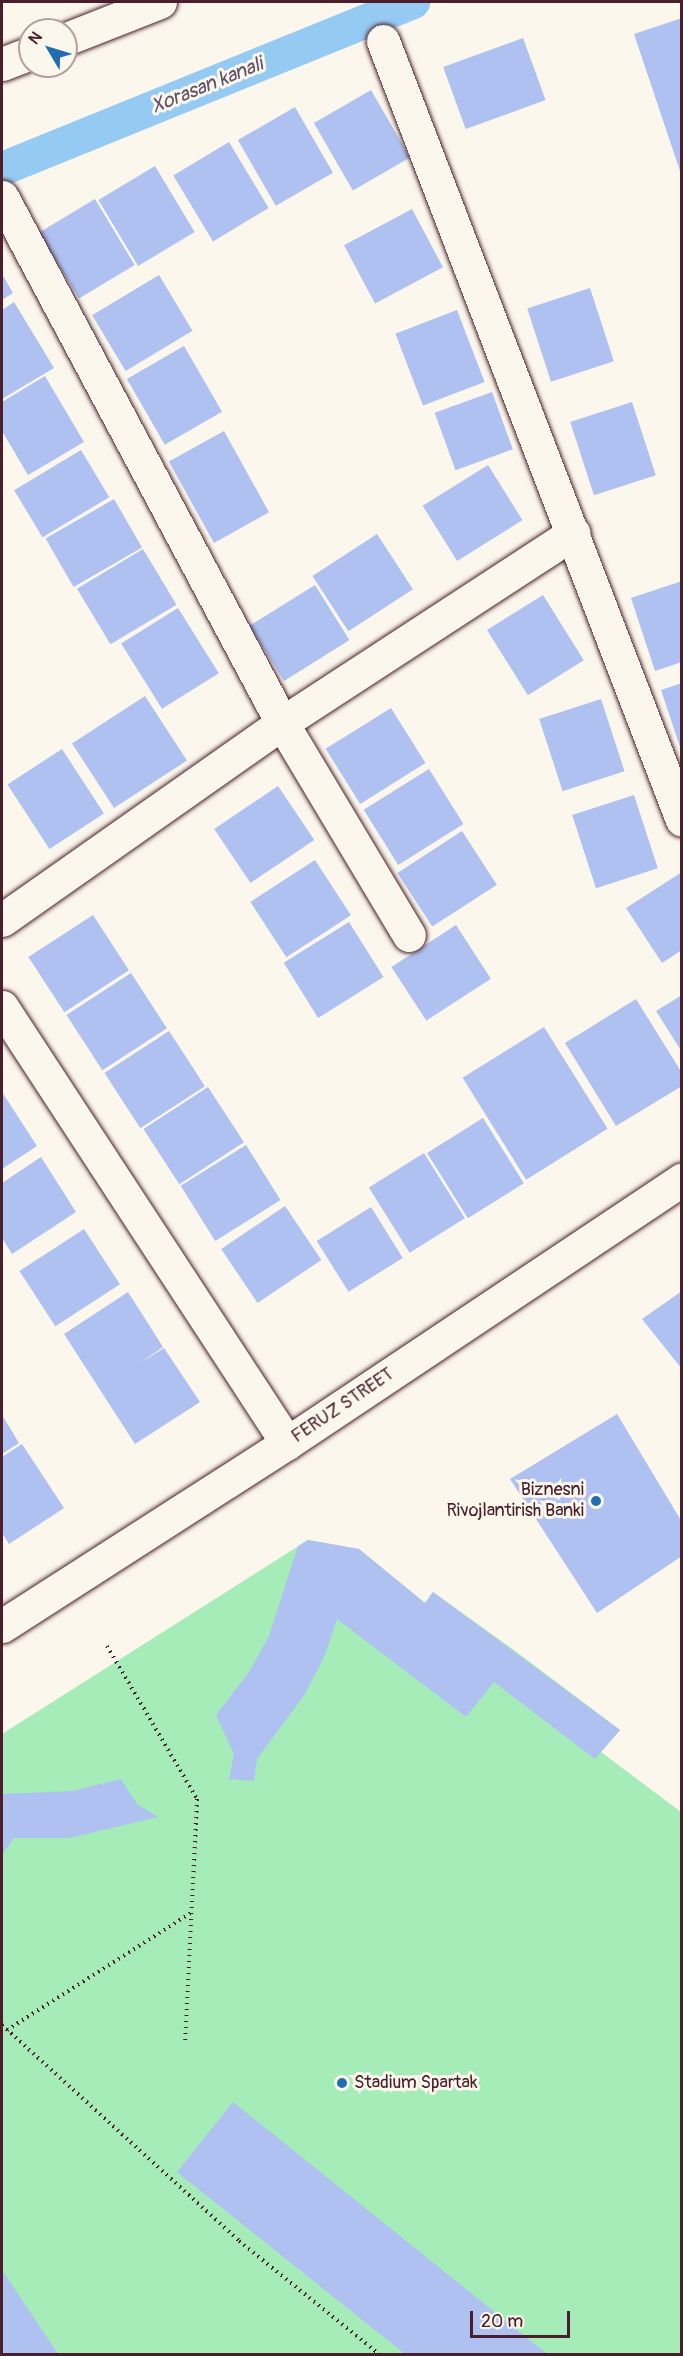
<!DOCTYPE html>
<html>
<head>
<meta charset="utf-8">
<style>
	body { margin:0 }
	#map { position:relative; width:683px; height:2356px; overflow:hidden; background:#fbf7ec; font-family:Pangolin,sans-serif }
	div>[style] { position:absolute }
	.green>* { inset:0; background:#a6ecb8 }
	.canal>* { height:34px; margin:-17px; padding:0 17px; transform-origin:17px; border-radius:17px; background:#95cbf3 }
	.building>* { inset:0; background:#aec1f0; transform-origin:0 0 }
	.path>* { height:4px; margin-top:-2px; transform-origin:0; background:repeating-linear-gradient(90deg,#4a1f2b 0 1.5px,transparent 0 6px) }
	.roads { filter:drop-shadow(0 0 2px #4a1f2b) drop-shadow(0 0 2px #4a1f2b) }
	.street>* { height:33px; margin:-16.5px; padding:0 16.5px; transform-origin:16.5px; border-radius:16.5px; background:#fbf7ec }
	.secondary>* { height:33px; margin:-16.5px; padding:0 16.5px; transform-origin:16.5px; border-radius:16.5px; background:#fbf7ec }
	.dots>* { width:16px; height:16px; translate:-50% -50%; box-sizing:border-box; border:3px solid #fbf7ec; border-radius:50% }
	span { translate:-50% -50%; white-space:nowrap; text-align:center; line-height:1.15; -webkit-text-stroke:6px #fbf7ec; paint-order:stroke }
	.street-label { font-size:18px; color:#4a1f2b }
	.poi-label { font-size:18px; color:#4a1f2b }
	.right { translate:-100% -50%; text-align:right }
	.left { translate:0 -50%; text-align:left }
	.water-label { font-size:20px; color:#605367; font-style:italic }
	.frame { position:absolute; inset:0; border:3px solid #4a1f2b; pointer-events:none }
	.north { position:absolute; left:18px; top:18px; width:60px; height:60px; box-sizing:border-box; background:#fbf7ec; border:2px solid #b4a19f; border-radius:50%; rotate:308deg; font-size:16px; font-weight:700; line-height:24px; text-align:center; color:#4a1f2b }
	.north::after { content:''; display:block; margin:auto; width:21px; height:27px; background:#1f6fb2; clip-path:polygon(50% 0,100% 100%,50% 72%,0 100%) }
	.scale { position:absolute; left:470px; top:2311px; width:100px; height:27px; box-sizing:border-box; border:3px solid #4a1f2b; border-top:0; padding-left:8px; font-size:18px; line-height:21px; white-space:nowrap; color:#4a1f2b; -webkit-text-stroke:4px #fbf7ec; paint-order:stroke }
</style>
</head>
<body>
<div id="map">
	<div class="green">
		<i style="clip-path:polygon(308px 1540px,359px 1549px,425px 1603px,433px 1592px,518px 1653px,620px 1730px,601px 1752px,681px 1812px,681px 2354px,2px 2354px,2px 1734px)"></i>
	</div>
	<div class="canal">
		<i style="left:2px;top:169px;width:444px;rotate:-22.1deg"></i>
	</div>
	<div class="building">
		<i style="clip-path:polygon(682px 18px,682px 174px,681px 174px,634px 34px)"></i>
		<i style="left:523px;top:38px;width:66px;height:85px;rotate:70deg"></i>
		<i style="left:371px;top:90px;width:78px;height:66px;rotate:60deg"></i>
		<i style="left:295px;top:107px;width:76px;height:66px;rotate:60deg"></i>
		<i style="left:229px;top:142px;width:77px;height:65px;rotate:59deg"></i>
		<i style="left:155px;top:166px;width:77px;height:66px;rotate:59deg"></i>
		<i style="left:95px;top:199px;width:77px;height:65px;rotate:59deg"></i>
		<i style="left:412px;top:209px;width:66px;height:77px;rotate:62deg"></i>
		<i style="clip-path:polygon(2px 274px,13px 293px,2px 300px)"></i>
		<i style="left:159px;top:275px;width:65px;height:78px;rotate:59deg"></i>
		<i style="left:590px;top:288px;width:77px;height:66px;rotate:72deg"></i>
		<i style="clip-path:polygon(14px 302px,54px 368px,2px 399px,2px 310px)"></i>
		<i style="left:457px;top:310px;width:77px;height:66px;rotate:69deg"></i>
		<i style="left:184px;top:346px;width:76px;height:66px;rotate:60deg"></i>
		<i style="clip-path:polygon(45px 376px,84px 442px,28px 475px,2px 431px,2px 402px)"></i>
		<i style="left:492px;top:392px;width:61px;height:61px;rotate:70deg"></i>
		<i style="left:632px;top:402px;width:77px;height:65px;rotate:72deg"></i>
		<i style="left:224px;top:431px;width:93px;height:63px;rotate:61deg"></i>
		<i style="left:81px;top:450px;width:55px;height:78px;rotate:59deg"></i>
		<i style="left:488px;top:465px;width:65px;height:77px;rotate:58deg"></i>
		<i style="left:114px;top:499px;width:56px;height:79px;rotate:60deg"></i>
		<i style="left:377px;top:534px;width:66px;height:77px;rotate:57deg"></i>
		<i style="left:143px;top:549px;width:65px;height:77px;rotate:59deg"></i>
		<i style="clip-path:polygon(682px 581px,682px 662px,655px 671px,631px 598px)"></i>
		<i style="left:315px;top:585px;width:65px;height:77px;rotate:58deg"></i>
		<i style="left:543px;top:595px;width:77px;height:66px;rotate:58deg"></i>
		<i style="left:178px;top:608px;width:77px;height:67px;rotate:58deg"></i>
		<i style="clip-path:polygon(682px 683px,682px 750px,681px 750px,661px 690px)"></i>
		<i style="left:145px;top:696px;width:77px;height:87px;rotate:57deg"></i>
		<i style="left:601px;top:699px;width:76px;height:65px;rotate:72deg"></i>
		<i style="left:391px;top:708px;width:65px;height:77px;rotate:58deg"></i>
		<i style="left:62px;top:749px;width:77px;height:65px;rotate:57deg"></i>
		<i style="left:429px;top:769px;width:65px;height:77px;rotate:58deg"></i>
		<i style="left:278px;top:786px;width:65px;height:77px;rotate:56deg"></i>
		<i style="left:634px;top:795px;width:77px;height:65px;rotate:72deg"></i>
		<i style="left:462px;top:831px;width:64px;height:77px;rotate:57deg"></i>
		<i style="left:315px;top:860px;width:66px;height:77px;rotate:57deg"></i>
		<i style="clip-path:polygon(682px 872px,682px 950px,662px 963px,626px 908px)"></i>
		<i style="left:93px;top:915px;width:66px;height:77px;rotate:57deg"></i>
		<i style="left:349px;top:922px;width:65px;height:77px;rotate:58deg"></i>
		<i style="left:456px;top:925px;width:64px;height:77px;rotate:57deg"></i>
		<i style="left:131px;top:973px;width:66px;height:77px;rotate:57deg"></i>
		<i style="clip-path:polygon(682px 995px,682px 1052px,656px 1011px)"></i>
		<i style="clip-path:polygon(636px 999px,682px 1073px,682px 1086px,616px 1126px,565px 1043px)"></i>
		<i style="left:544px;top:1027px;width:120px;height:96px;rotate:58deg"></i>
		<i style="left:169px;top:1031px;width:66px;height:77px;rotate:57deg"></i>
		<i style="left:208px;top:1087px;width:66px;height:77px;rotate:57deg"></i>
		<i style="clip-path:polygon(2px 1092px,37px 1146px,2px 1169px)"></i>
		<i style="left:483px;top:1118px;width:77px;height:66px;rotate:58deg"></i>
		<i style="left:246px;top:1145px;width:65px;height:77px;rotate:58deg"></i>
		<i style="left:424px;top:1153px;width:77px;height:65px;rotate:58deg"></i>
		<i style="clip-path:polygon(41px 1157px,76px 1212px,12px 1254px,2px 1238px,2px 1183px)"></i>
		<i style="left:285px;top:1206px;width:65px;height:77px;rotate:56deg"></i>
		<i style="left:371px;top:1207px;width:60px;height:64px;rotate:58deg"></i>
		<i style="left:84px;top:1229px;width:66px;height:77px;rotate:57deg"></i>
		<i style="clip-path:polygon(682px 1291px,682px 1369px,642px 1319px)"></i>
		<i style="clip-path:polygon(128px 1292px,163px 1347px,140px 1363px,164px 1348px,200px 1402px,135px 1444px,64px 1334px)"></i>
		<i style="clip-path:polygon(617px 1414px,682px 1522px,682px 1556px,597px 1613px,510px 1479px)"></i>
		<i style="clip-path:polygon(2px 1415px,19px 1443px,2px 1454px)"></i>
		<i style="clip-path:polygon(22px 1444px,64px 1508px,9px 1544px,2px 1533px,2px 1457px)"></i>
		<i style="clip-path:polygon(308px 1540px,359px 1549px,425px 1603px,433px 1592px,620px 1730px,595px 1759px,494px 1682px,466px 1717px,337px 1619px,325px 1655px,305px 1694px,257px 1759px,254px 1781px,229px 1779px,234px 1754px,216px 1715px,249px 1672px,269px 1636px,298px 1546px)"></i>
		<i style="clip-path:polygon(121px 1779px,137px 1804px,158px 1817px,69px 1838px,14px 1838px,2px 1855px,2px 1794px,72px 1791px)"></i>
		<i style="clip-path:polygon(233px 2102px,547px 2354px,405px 2354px,177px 2172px)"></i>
		<i style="clip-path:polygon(2px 2270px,58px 2354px,2px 2354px)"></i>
	</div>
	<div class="path">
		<i style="left:107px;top:1646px;width:178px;rotate:59.5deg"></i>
		<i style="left:197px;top:1799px;width:245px;rotate:92.8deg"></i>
		<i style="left:2px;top:2025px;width:321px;rotate:42.3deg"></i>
		<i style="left:239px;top:2241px;width:180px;rotate:38.9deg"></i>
		<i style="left:7px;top:2030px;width:219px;rotate:-32.5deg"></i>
	</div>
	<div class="roads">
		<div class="street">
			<i style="left:66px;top:39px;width:101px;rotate:-21.5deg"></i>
			<i style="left:383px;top:41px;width:834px;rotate:69deg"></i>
			<i style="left:2px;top:64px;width:30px;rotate:-21deg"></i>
			<i style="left:2px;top:197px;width:596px;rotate:61.97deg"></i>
			<i style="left:282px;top:723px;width:247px;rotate:59.1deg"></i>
			<i style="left:2px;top:920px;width:342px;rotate:-35.1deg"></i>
			<i style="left:282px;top:723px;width:348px;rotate:-33.1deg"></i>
			<i style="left:2px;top:1007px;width:521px;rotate:56.83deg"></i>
		</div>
		<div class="secondary">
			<i style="left:2px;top:1626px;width:339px;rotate:-32.7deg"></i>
			<i style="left:287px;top:1443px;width:475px;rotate:-33.7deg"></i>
		</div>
	</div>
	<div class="dots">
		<i style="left:596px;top:1501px;background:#1f6fb2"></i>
		<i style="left:342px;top:2083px;background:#1f6fb2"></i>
	</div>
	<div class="street-label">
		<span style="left:343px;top:1406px;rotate:-34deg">FERUZ STREET</span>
	</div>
	<div class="poi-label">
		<span class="right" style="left:584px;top:1501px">Biznesni<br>Rivojlantirish Banki</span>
		<span class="left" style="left:354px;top:2083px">Stadium Spartak</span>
	</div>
	<div class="water-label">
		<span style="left:207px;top:85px;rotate:-22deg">Xorasan kanali</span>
	</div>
	<div class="frame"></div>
	<div class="north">N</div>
	<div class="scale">20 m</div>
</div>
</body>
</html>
